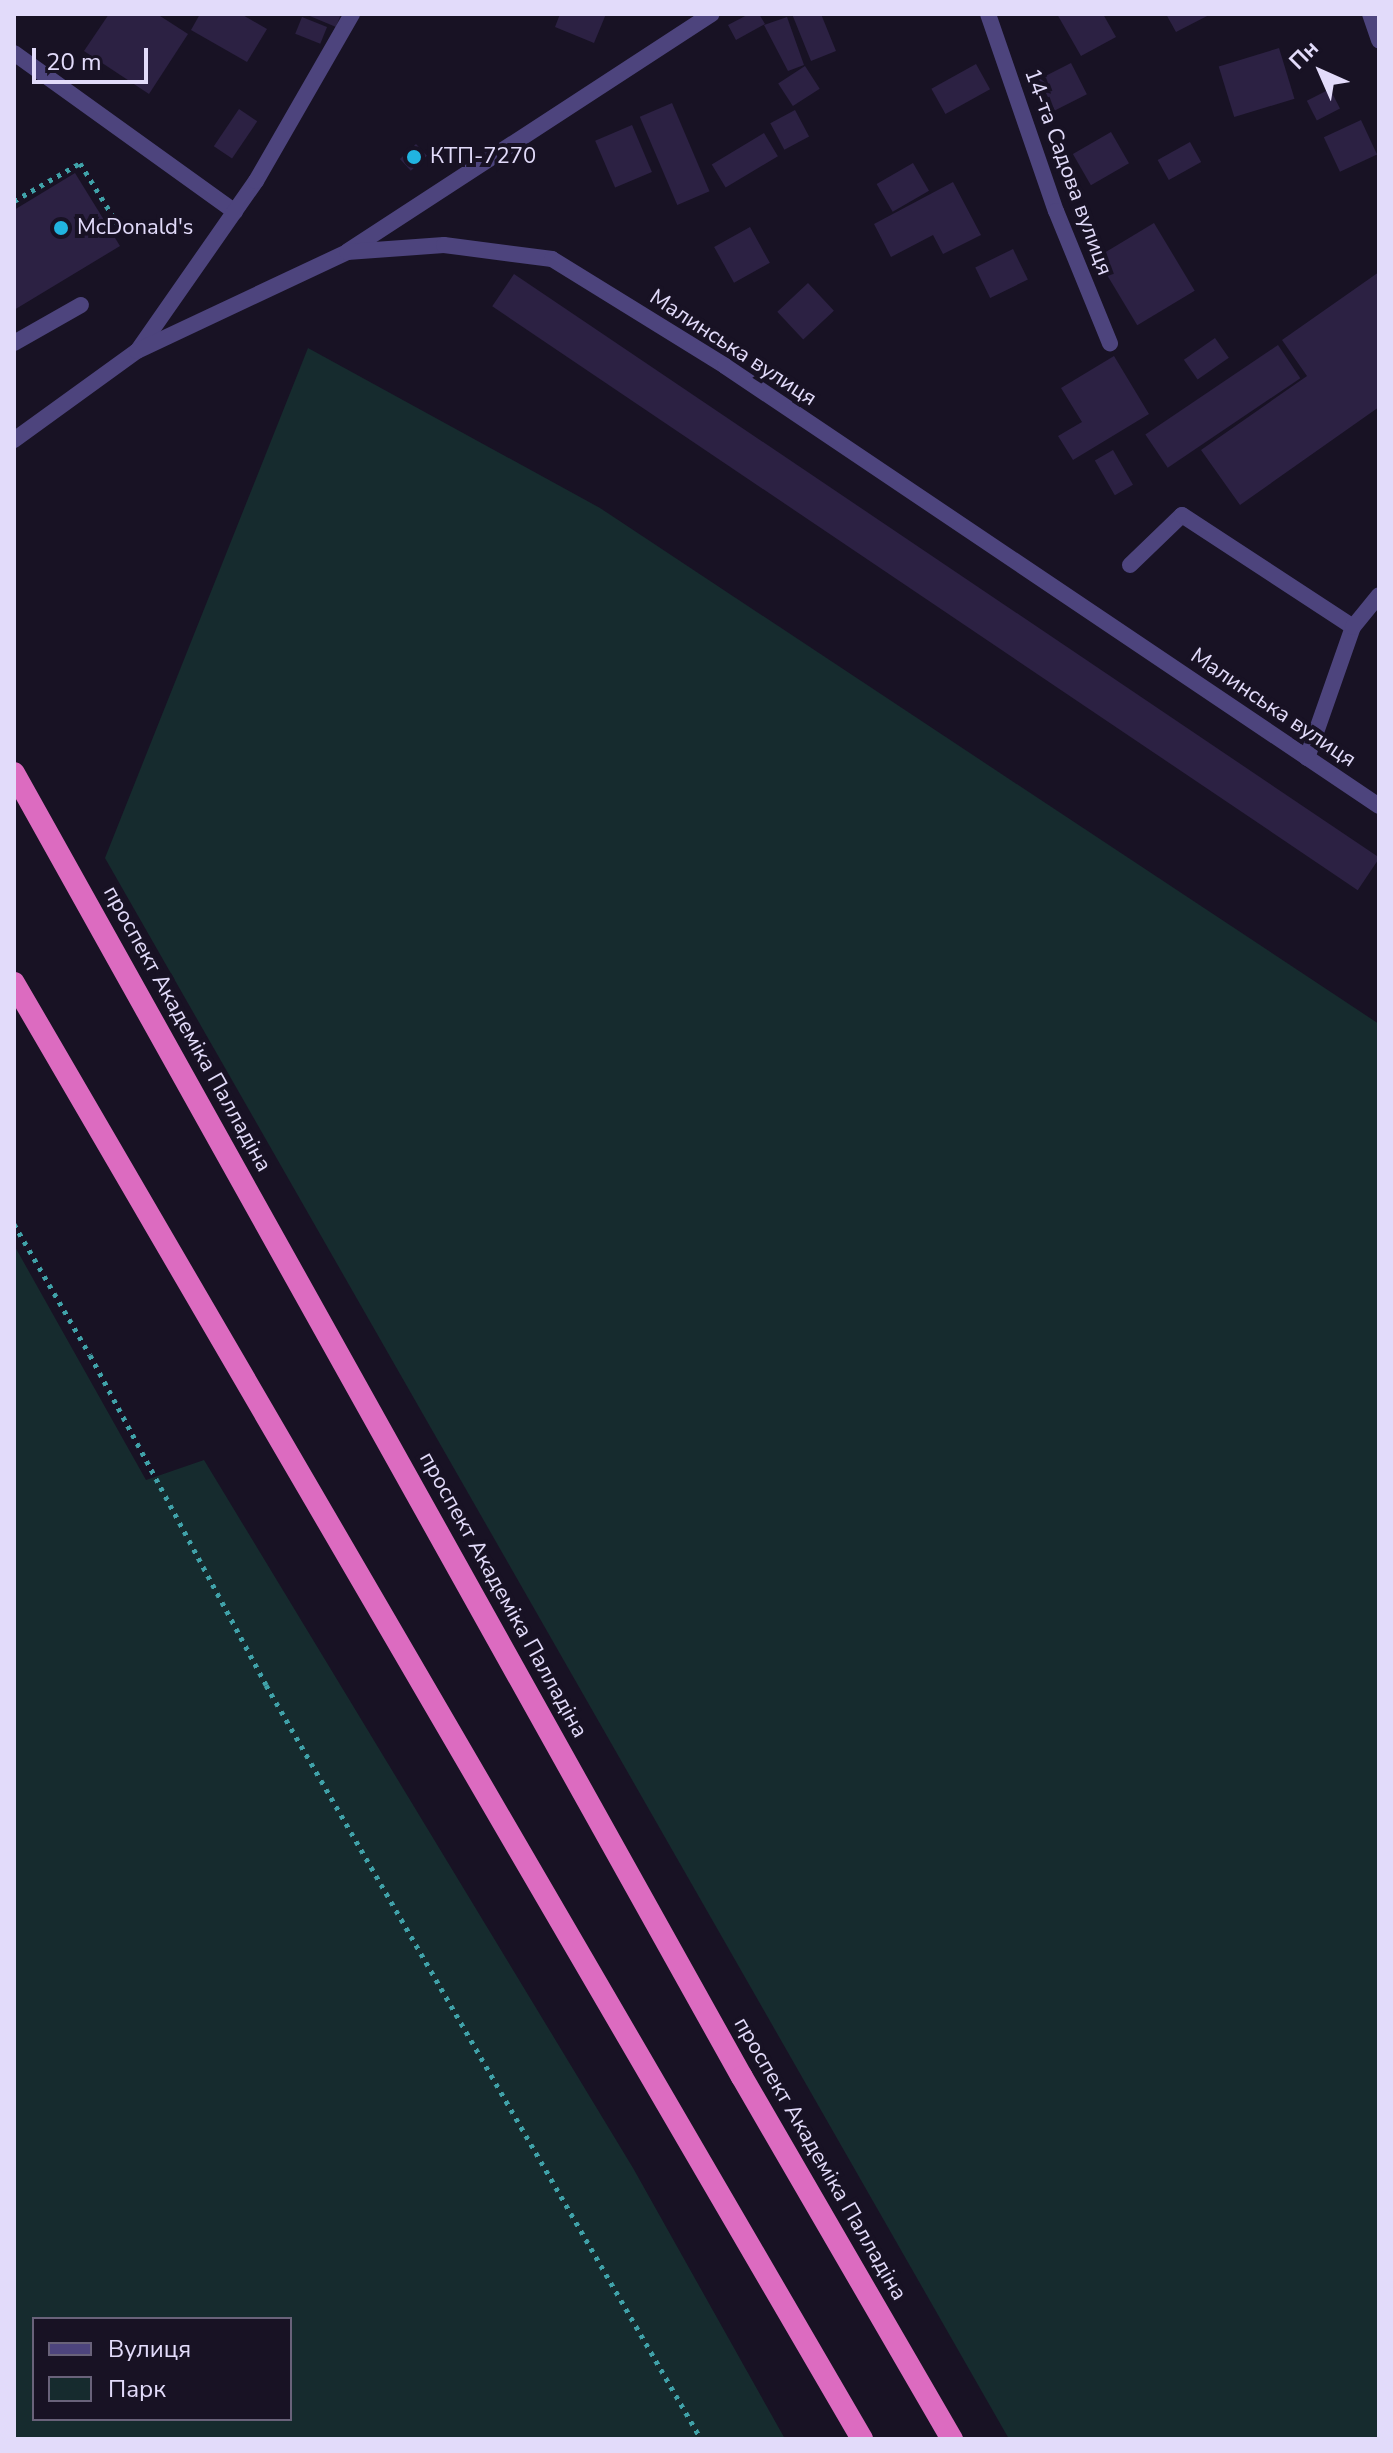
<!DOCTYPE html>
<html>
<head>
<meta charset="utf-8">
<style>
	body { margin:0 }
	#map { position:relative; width:1393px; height:2453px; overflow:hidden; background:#181224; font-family:"Nunito Sans",sans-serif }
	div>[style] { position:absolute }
	.green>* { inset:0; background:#162b2e }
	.building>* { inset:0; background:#2c2143; transform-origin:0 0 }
	.path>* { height:5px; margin-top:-2.5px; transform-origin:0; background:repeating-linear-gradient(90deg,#40a2a9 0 4px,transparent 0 10px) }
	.service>* { height:16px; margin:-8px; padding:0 8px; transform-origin:8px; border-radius:8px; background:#4d447d }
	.minor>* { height:16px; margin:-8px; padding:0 8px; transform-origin:8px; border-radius:8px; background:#4d447d }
	.trunk>* { height:22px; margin:-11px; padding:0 11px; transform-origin:11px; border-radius:11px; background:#dc6bc0 }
	.dots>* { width:22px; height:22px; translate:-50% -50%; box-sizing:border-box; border:4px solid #181224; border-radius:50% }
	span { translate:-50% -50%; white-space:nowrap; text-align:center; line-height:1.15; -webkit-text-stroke:8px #181224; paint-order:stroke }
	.poi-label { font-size:22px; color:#e2dbfa }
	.left { translate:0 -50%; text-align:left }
	.street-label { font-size:22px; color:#e2dbfa }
	.frame { position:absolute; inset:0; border:16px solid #e2dbfa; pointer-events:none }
	.legend { position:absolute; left:32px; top:2317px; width:260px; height:104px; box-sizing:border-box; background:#181224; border:2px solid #69627a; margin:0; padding:10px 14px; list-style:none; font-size:24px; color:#e2dbfa }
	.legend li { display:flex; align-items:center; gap:16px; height:40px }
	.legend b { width:40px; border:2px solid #69627a }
	.north { position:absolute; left:1281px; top:32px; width:80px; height:80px; -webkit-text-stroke:6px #181224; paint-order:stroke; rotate:315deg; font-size:22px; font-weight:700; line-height:32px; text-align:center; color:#e2dbfa }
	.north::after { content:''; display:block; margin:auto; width:28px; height:36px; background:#e2dbfa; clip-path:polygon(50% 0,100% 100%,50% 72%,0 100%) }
	.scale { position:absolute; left:32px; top:48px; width:116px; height:36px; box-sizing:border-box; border:4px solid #e2dbfa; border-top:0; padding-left:10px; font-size:24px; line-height:28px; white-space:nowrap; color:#e2dbfa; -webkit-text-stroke:6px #181224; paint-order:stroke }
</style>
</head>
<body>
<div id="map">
	<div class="green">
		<i style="clip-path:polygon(308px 348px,600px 508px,1379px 1024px,1379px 2439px,1009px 2439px,105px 858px)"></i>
		<i style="clip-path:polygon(evenodd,14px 1245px,146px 1480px,204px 1460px,633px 2168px,785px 2439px,14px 2439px,14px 1245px,34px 2319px,290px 2319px,290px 2419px,34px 2419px,34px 2319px)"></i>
	</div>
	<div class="building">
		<i style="clip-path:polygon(109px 14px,157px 14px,188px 34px,149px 94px,84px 51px)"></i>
		<i style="clip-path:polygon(200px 14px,241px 14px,267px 29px,247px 62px,191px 30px)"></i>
		<i style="clip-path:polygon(305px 14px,341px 14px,336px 27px)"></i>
		<i style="clip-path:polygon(560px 14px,606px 14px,594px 43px,555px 27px)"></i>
		<i style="clip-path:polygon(749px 14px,759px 14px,765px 24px,736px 40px,728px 25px)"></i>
		<i style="clip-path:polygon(792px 14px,821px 14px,836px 51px,811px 61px)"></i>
		<i style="clip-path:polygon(1057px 14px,1103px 14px,1116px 37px,1081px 56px)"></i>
		<i style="clip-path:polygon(1166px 14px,1211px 14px,1176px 32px)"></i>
		<i style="left:302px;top:17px;width:27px;height:18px;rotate:22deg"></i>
		<i style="clip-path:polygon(787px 17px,804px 65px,788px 71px,764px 25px)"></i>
		<i style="left:1279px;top:48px;width:53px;height:63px;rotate:73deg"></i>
		<i style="left:1071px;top:63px;width:35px;height:36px;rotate:63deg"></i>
		<i style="left:976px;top:64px;width:29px;height:51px;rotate:61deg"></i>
		<i style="left:805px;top:66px;width:27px;height:32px;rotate:57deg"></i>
		<i style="left:1330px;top:89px;width:22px;height:26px;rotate:63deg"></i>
		<i style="left:672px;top:103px;width:96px;height:35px;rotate:67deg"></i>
		<i style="left:239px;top:109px;width:22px;height:45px;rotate:34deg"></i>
		<i style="left:795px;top:110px;width:30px;height:28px;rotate:62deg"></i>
		<i style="left:1361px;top:120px;width:38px;height:41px;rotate:65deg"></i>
		<i style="left:632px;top:125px;width:51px;height:40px;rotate:67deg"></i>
		<i style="left:1111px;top:132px;width:36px;height:44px;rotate:60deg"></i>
		<i style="left:764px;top:133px;width:27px;height:61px;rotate:59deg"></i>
		<i style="left:1190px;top:142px;width:23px;height:37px;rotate:61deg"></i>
		<i style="left:416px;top:144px;width:16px;height:22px;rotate:47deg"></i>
		<i style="left:913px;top:163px;width:32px;height:42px;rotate:60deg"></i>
		<i style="clip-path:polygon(75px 173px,120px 246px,14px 310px,14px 210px)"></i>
		<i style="clip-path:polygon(953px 182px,981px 235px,943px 254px,933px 235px,891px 257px,874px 224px)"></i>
		<i style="left:1154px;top:223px;width:79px;height:67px;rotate:59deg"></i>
		<i style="left:750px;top:227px;width:41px;height:41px;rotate:61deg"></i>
		<i style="left:1013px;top:249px;width:34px;height:42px;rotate:64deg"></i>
		<i style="clip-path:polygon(1379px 272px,1379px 407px,1240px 505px,1201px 450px,1307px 376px,1282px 340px)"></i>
		<i style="left:514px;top:274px;width:1044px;height:39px;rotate:34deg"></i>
		<i style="left:808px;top:283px;width:38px;height:42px;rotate:47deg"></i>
		<i style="left:1215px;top:338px;width:24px;height:38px;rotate:55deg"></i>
		<i style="left:1278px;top:345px;width:40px;height:160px;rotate:56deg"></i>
		<i style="clip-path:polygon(1114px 356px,1149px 414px,1073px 460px,1058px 436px,1082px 422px,1061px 388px)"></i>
		<i style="left:1113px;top:450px;width:40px;height:21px;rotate:60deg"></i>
	</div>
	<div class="path">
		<i style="left:14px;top:201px;width:76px;rotate:-29.9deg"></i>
		<i style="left:80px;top:163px;width:80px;rotate:58.3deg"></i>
		<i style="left:14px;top:1224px;width:151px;rotate:59.9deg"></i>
		<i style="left:90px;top:1355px;width:374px;rotate:61.9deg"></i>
		<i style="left:266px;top:1685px;width:870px;rotate:60.02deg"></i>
	</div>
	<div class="service">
		<i style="left:14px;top:343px;width:77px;rotate:-29.6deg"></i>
		<i style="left:1130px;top:565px;width:72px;rotate:-43.9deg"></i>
		<i style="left:1182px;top:515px;width:204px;rotate:33.2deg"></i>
		<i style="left:1307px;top:758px;width:139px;rotate:-70.7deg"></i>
		<i style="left:1353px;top:627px;width:41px;rotate:-50.9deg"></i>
	</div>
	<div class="minor">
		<i style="left:988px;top:14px;width:208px;rotate:71deg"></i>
		<i style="left:1056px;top:211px;width:143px;rotate:67.8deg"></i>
		<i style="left:1370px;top:14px;width:28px;rotate:71deg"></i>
		<i style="left:14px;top:53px;width:272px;rotate:35.7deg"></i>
		<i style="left:348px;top:251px;width:434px;rotate:-33.1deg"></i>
		<i style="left:138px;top:350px;width:206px;rotate:-55.1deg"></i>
		<i style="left:256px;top:181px;width:193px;rotate:-60.1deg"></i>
		<i style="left:14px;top:440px;width:152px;rotate:-35.9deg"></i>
		<i style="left:137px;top:351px;width:232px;rotate:-25.2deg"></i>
		<i style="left:347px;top:252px;width:97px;rotate:-4.1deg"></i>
		<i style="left:444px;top:245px;width:109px;rotate:7.4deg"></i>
		<i style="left:552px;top:259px;width:203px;rotate:31.7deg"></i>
		<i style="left:725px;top:366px;width:788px;rotate:33.93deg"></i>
	</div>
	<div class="trunk">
		<i style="left:14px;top:773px;width:1493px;rotate:60.83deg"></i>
		<i style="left:742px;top:2077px;width:419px;rotate:59.9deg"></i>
		<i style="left:14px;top:983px;width:1685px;rotate:59.78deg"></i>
	</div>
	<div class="dots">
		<i style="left:414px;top:157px;background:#21b4e0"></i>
		<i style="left:61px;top:228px;background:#21b4e0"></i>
	</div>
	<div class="poi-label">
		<span class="left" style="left:430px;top:157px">КТП-7270</span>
		<span class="left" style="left:77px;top:228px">McDonald's</span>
	</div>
	<div class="street-label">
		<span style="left:1068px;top:172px;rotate:70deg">14-та Садова вулиця</span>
		<span style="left:733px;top:348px;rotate:33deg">Малинська вулиця</span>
		<span style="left:1273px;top:708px;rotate:34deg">Малинська вулиця</span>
		<span style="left:187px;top:1029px;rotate:61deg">проспект Академіка Палладіна</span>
		<span style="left:503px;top:1595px;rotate:61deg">проспект Академіка Палладіна</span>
		<span style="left:820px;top:2159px;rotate:60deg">проспект Академіка Палладіна</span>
	</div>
	<div class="frame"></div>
	<ul class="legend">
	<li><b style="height:10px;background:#4d447d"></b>Вулиця</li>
	<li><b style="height:22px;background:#162b2e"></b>Парк</li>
	</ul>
	<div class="north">Пн</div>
	<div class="scale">20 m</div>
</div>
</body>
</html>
